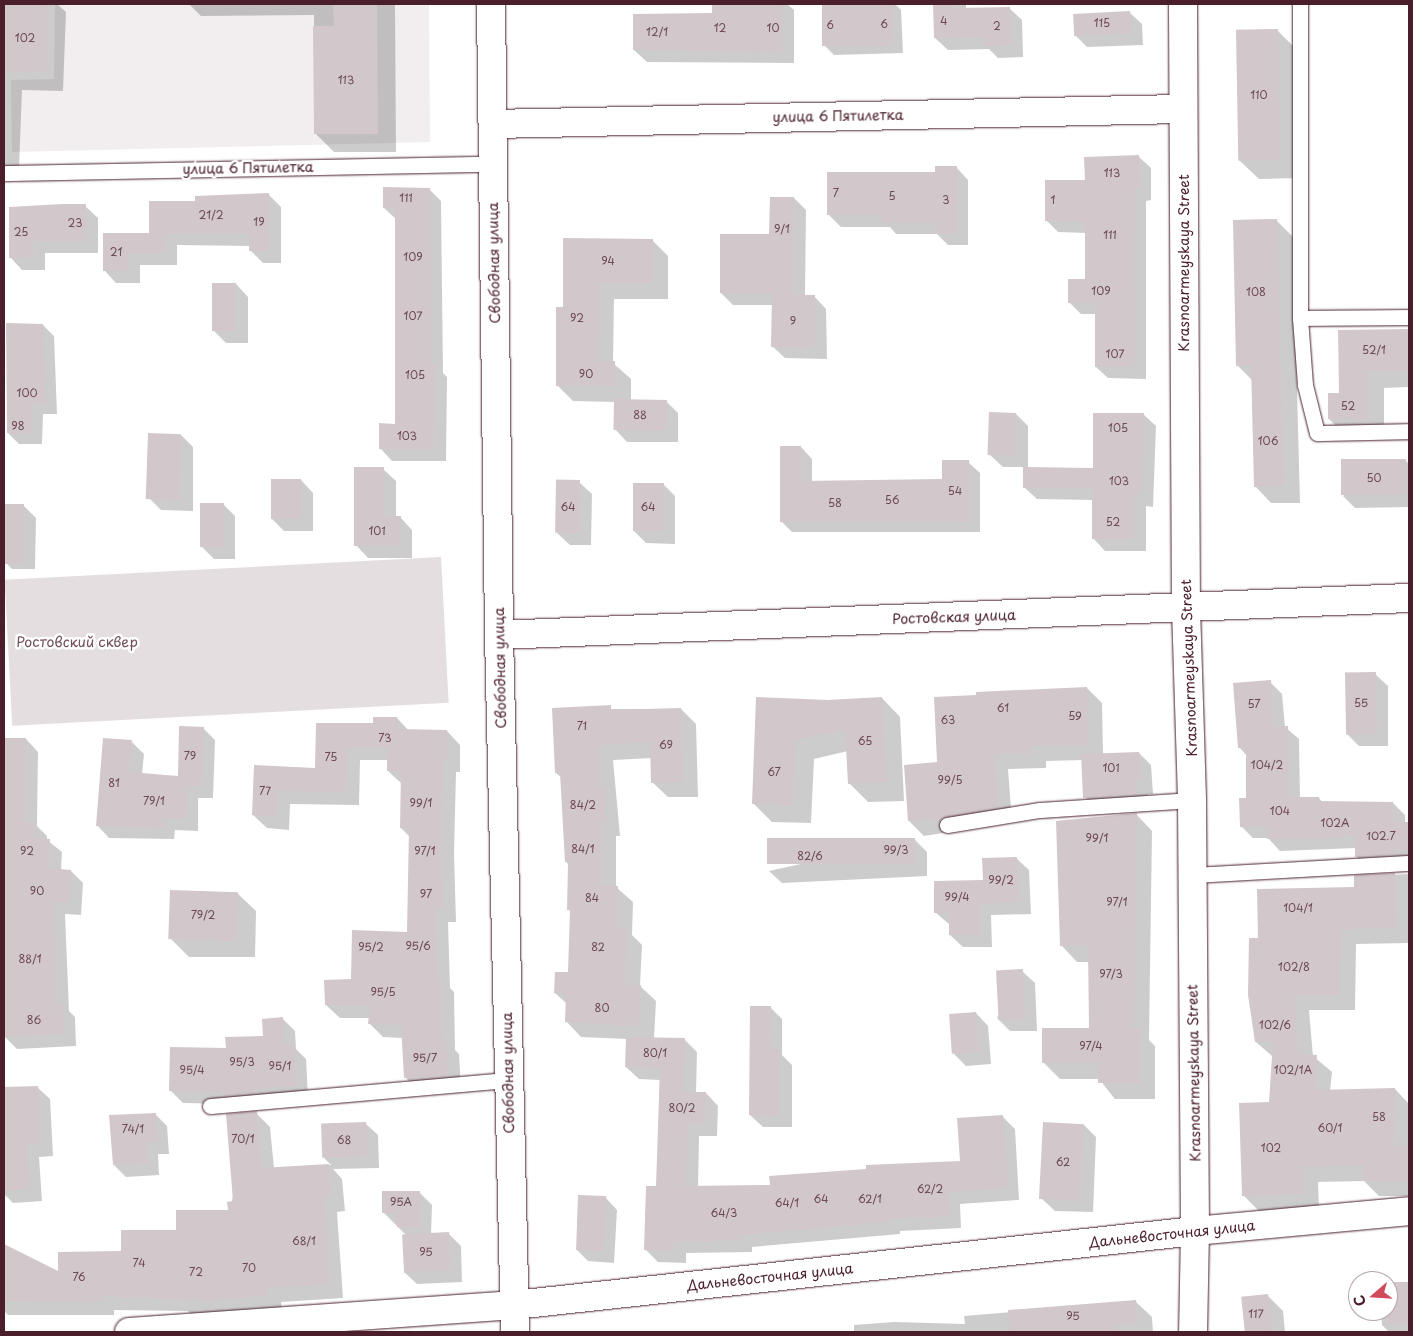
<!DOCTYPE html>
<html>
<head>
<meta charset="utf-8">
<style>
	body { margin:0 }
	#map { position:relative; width:1413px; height:1336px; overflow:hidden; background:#fff; font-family:"Playpen Sans",sans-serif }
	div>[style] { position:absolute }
	.built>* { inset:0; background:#f2eeef }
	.green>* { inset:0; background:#e5dee0; transform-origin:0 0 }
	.shadow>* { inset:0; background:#0003 }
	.building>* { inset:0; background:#d2c7cb; transform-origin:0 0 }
	.roads { filter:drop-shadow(0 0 1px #4a1f2b) drop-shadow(0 0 1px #4a1f2b) }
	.service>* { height:15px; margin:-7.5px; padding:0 7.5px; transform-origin:7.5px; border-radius:7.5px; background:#fff }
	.minor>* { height:28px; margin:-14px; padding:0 14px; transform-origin:14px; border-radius:14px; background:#fff }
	span { translate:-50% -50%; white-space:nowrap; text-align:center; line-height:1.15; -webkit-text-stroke:5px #fff; paint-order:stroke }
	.number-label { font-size:11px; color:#6c4953 }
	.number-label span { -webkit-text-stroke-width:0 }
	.street-label { font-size:14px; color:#4a1f2b }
	.park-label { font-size:14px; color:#714f58 }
	.frame { position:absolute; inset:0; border:5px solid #4a1f2b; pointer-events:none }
	.north { position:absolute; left:1348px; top:1271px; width:50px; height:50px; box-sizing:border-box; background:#fff; border:1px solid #b7a5aa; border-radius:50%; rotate:251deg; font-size:14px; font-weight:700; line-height:20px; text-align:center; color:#4a1f2b }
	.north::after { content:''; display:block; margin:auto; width:18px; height:22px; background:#d1495b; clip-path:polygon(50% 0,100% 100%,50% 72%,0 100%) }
</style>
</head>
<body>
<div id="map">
	<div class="built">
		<i style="clip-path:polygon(55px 4px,429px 4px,430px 142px,12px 152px,11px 80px,54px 79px)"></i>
	</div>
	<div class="green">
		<i style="left:441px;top:557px;width:146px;height:437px;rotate:87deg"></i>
	</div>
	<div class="shadow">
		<i style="clip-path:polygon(4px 4px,57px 4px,66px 12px,63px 91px,22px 90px,19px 168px,4px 168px)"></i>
		<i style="clip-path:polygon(189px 4px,395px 4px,396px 152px,334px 152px,315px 133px,314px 15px,201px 16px)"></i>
		<i style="clip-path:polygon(713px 4px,787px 4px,794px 10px,794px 63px,647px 62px,634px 50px,713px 14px)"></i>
		<i style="clip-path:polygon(823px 4px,895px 4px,901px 10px,903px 53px,834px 55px,824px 45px)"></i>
		<i style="clip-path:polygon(935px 4px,966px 4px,966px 9px,1009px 8px,1022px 20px,1023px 57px,998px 58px,989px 49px,948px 50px,935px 38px)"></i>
		<i style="clip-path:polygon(1129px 12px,1142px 24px,1143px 45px,1087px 47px,1075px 35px)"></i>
		<i style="clip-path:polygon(1278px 31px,1296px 49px,1299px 178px,1259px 179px,1240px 161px)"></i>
		<i style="clip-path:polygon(1139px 157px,1151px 168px,1151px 200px,1146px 201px,1146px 379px,1108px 378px,1096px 367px,1096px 314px,1081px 314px,1069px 302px,1086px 280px,1087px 233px,1058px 232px,1046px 220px,1086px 181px)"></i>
		<i style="clip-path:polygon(956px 167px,968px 180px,968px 245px,948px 245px,937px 234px,896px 234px,890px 227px,841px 227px,828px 214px)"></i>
		<i style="clip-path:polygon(429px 189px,441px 201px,443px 373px,447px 377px,446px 461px,392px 461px,380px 448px,396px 425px,396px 219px,384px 208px)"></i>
		<i style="clip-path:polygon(269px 195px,281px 207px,281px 263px,263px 263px,250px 250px,250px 246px,177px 245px,177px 265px,140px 265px,140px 283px,116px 283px,104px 270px,150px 234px)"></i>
		<i style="clip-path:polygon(794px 198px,806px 210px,805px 296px,814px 296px,826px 309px,827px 359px,785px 358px,772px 346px,773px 305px,733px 305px,721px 293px,771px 235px)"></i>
		<i style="clip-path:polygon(85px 206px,98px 218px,98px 253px,45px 253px,45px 270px,22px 270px,10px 257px)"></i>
		<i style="clip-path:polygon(1276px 220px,1293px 237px,1300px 503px,1271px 503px,1255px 486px,1253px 381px,1237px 365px)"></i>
		<i style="clip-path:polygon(652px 240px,668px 256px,668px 299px,614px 299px,613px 363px,631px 379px,631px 401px,666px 401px,678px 413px,678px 442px,627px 442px,615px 429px,615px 402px,573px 401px,557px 385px,564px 308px)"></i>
		<i style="clip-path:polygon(236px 284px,248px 297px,248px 343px,226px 343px,214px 331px)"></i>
		<i style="clip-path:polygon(43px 325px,54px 336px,57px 414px,43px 414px,42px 444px,19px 444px,8px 433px)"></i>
		<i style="clip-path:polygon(1409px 330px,1409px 387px,1384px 388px,1384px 436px,1346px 436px,1329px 419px,1340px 394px,1339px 331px)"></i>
		<i style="clip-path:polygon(1016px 414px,1028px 426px,1028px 468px,1094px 469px,1143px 414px,1156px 426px,1153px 507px,1146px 506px,1146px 551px,1105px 551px,1093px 538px,1093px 500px,1037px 499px,1024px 487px,1024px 467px,1003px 467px,990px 455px)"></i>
		<i style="clip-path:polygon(181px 435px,193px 447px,193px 511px,161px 510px,149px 498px)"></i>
		<i style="clip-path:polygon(801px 447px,812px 459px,812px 482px,943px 480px,968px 462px,980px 473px,980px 532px,792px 532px,781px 521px)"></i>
		<i style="clip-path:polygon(1405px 460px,1409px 464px,1409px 507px,1355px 508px,1343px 496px)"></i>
		<i style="clip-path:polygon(383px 469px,396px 481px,396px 517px,400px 517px,412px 530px,412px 558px,368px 558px,356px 545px)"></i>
		<i style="clip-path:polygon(301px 480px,313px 493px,313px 531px,284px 531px,272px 519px)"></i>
		<i style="clip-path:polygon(579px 482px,592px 494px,591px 545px,570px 545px,557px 533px)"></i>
		<i style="clip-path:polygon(663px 484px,675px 496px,675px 544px,646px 543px,634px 531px)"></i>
		<i style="clip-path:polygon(223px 504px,235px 516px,235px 559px,214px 559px,201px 546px)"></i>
		<i style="clip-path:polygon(4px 505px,23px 505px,36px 518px,35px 569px,12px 569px,4px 561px)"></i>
		<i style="clip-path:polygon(1375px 674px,1388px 686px,1388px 746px,1359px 746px,1347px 734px)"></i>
		<i style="clip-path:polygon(1270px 682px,1282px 694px,1285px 727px,1299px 739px,1300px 799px,1319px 798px,1323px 803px,1393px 803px,1405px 815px,1405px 824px,1409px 825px,1409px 866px,1368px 868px,1356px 856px,1356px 848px,1280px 851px,1268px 838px,1253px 838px,1241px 826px,1248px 799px,1247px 756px,1239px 747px)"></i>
		<i style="clip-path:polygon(1087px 688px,1102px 703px,1103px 754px,1139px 753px,1151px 765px,1153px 794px,1148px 794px,1148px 806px,1097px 810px,1085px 797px,1083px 760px,1046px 761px,1046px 768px,1008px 769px,1012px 822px,924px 836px,909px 821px,939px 763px)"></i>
		<i style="clip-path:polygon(757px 698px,828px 701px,882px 698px,900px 717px,904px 801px,868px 802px,849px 783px,848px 751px,814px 759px,811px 823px,772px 822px,753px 803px)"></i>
		<i style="clip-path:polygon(553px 709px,681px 709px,696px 724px,698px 797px,668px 797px,652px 782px,652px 758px,613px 760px,620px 836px,616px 836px,616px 887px,633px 902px,632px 935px,642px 945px,640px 986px,656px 1001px,654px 1039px,685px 1040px,697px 1052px,696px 1093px,706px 1093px,718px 1106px,717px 1136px,699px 1136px,698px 1187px,771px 1186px,962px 1162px,1003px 1117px,1015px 1129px,1019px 1200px,960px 1204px,961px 1228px,900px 1231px,900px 1234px,752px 1247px,752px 1252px,686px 1253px,686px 1263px,658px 1262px,645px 1249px,657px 1187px,660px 1080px,639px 1079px,626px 1067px,627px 1039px,581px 1037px,566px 1021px,567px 1004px,555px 993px,569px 974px,572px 913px,568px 909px,569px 865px,566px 862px,562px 778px,556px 773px)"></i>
		<i style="clip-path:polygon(397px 718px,409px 731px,447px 731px,460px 745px,460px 772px,456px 772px,454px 854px,456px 922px,448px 922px,450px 988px,454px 992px,455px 1050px,459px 1054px,461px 1089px,419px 1091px,405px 1077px,403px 1038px,383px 1037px,369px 1023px,370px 1018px,340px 1018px,326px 1005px,408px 934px,410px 837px,401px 828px,402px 784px,388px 771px,388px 760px,360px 760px,359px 805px,290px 804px,289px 830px,267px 828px,253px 815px,255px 766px,317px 770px,374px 725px)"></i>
		<i style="clip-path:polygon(203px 728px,215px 740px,213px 798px,198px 798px,198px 831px,175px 830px,174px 839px,109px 838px,97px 825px,132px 742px,144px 754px,142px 774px,179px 777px)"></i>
		<i style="clip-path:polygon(4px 739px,26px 739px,38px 752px,37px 826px,47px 836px,47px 840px,62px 852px,61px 870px,71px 871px,83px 883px,81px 915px,65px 914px,69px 1011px,75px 1017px,76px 1046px,17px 1049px,5px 1037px)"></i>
		<i style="clip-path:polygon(1136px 814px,1152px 831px,1149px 1040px,1155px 1046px,1155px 1099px,1115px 1099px,1099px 1079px,1060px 1079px,1043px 1062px,1090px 1029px,1090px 962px,1077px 962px,1061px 945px)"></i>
		<i style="clip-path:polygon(914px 839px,927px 852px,927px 876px,782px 883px,769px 871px)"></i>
		<i style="clip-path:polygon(1016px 858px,1029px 870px,1031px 914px,991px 915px,992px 947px,963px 947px,950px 935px,950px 925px,936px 913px)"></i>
		<i style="clip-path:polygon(1409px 874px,1409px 943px,1356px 944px,1355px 1010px,1309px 1010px,1313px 1056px,1332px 1072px,1330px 1091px,1395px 1089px,1409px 1104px,1409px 1196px,1379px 1196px,1364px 1181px,1318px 1182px,1319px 1209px,1259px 1211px,1243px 1195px,1270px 1103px,1273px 1057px,1256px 1042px,1259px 939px,1355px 889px,1356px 877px)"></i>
		<i style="clip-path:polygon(237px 893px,256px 911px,255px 957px,189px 957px,170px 938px)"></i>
		<i style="clip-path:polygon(1022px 971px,1035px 983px,1037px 1031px,1010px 1031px,997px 1018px)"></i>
		<i style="clip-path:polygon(770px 1007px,782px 1019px,782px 1055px,792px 1065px,792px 1127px,763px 1127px,750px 1115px)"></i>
		<i style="clip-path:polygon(976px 1013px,988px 1026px,991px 1064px,966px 1066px,954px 1054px)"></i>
		<i style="clip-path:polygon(283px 1019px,295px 1031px,296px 1049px,306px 1059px,308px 1098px,234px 1104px,183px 1103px,171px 1091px,227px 1049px,265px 1037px)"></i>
		<i style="clip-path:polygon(37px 1087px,50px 1099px,53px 1156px,39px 1157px,42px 1201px,13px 1203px,4px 1194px,4px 1088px)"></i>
		<i style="clip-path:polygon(256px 1113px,270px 1127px,274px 1168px,331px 1165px,323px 1157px,365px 1123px,378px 1135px,379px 1168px,333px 1169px,342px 1179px,345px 1211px,337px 1212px,343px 1298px,281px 1302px,282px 1309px,191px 1314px,188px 1311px,114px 1310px,114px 1315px,8px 1315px,4px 1311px,4px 1245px,60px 1273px,229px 1211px)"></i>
		<i style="clip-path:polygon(155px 1114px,167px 1126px,169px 1154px,158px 1154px,159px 1175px,126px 1177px,114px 1165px)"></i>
		<i style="clip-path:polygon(1084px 1125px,1096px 1137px,1093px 1212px,1055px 1211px,1042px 1199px)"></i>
		<i style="clip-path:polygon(419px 1192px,432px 1205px,431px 1235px,449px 1234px,461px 1246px,462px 1282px,417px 1284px,404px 1272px,407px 1236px,383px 1212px)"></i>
		<i style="clip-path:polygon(605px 1197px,617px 1210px,614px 1263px,588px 1261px,576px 1249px)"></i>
		<i style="clip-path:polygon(1409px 1283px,1409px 1332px,1389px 1332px,1382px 1325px,1381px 1311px,1388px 1311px,1388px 1284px)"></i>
		<i style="clip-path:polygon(1268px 1296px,1283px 1311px,1285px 1332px,1246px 1332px,1243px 1298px)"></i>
		<i style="clip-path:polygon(1136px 1302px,1152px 1317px,1153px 1332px,854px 1332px,854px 1325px,894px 1322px,965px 1324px,964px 1316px)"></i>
	</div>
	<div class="building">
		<i style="left:4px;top:4px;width:43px;height:68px"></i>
		<i style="clip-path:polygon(333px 4px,377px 4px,378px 134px,314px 134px,313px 26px,334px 26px)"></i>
		<i style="clip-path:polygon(712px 4px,782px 4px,782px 52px,633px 50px,633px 14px,712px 13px)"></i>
		<i style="left:822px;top:4px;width:71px;height:42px"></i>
		<i style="clip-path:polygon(933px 4px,954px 4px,954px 8px,1010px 7px,1011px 45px,984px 46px,984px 37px,934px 38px)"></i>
		<i style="left:1130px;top:11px;width:22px;height:57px;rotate:87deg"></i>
		<i style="left:1278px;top:29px;width:131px;height:42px;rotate:89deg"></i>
		<i style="clip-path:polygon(1139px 155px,1140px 189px,1135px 189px,1134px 250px,1135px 367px,1095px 367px,1095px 303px,1068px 303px,1068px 279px,1085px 279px,1085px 222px,1045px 221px,1045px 180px,1085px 180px,1084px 157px)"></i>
		<i style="clip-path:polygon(935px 166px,957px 166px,957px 233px,935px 233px,935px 223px,882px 222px,882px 215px,827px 215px,827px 172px,935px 172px)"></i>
		<i style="clip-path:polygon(383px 187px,430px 188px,431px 363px,435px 363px,434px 449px,379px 449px,379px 423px,395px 424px,395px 208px,383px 208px)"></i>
		<i style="clip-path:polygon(269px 193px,269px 251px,249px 251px,249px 234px,165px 234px,165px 253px,128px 253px,128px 271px,103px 271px,103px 233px,149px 233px,149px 201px,195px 201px,195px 196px)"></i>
		<i style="clip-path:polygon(770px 197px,794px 197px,794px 295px,815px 295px,815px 347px,771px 347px,772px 294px,720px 293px,720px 234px,769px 234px)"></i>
		<i style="clip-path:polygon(63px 204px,86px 204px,86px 241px,34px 241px,33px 258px,9px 258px,9px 207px)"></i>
		<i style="clip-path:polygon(1277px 219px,1284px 486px,1254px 487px,1251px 365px,1236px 366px,1233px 220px)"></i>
		<i style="clip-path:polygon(563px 238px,653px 239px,653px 283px,599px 283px,598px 361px,615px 361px,615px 386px,556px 386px,556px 307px,563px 307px)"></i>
		<i style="left:212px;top:283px;width:24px;height:48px"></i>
		<i style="clip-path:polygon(6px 323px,43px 324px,46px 404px,32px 404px,32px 433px,7px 433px)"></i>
		<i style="clip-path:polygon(1409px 329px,1409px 371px,1368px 371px,1367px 420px,1328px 419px,1328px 393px,1339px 393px,1338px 330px)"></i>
		<i style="left:614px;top:399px;width:53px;height:31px;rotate:1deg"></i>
		<i style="left:989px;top:412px;width:27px;height:43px;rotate:2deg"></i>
		<i style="clip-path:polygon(1093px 413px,1144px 413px,1141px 495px,1134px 495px,1134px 539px,1092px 539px,1092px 488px,1023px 488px,1023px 467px,1093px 468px)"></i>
		<i style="left:148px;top:433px;width:33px;height:66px;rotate:2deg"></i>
		<i style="clip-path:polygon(780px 446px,801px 446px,801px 481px,942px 479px,942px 460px,969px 460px,969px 522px,780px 522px)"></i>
		<i style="left:1406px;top:459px;width:36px;height:65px;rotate:90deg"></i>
		<i style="clip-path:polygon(354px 467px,384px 467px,384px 516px,401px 516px,400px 546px,354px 546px)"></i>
		<i style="left:271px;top:479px;width:30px;height:40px"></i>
		<i style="left:580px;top:480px;width:53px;height:24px;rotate:91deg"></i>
		<i style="left:633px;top:483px;width:31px;height:48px"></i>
		<i style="left:200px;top:503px;width:24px;height:44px"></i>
		<i style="left:4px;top:504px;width:20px;height:60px"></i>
		<i style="left:1376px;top:672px;width:62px;height:31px;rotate:89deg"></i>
		<i style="clip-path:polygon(1271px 680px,1274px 727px,1288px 726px,1289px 797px,1319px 797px,1319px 801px,1393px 802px,1393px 822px,1408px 822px,1408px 850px,1395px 850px,1395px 854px,1355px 857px,1355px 834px,1331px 839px,1267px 839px,1267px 826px,1240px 827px,1239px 798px,1246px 798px,1246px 747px,1238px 748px,1233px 683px)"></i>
		<i style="clip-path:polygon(1087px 687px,1089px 745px,1031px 746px,1031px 753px,994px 754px,998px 807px,940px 819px,908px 821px,904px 765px,937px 762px,934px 697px,976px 695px,976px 692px)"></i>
		<i style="clip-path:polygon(756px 697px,828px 700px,882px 697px,886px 782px,848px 784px,845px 729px,796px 740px,793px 805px,752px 804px)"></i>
		<i style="clip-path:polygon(611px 705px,611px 710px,681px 708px,683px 782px,651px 783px,650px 742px,598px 745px,600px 786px,605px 786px,606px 822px,601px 822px,601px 885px,618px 886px,617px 928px,627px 929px,625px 984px,641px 985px,639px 1026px,565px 1022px,566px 994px,554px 993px,555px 972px,568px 972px,570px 910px,567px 910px,568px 862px,565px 862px,560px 773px,555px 773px,552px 708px)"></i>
		<i style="clip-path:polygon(373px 717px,397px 717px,398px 729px,447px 730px,447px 759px,443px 759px,441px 840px,443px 909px,435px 909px,437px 977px,441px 977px,442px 1039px,446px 1039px,448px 1075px,404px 1078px,401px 1025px,368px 1024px,370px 1005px,325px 1005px,324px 980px,351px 979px,352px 930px,407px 932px,409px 828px,400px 828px,401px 771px,387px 771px,387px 747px,347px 747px,346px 792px,277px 791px,276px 817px,252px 815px,254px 765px,315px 768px,316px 723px,373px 723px)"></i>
		<i style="clip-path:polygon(179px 726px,204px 727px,202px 786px,187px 786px,186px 819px,163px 818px,163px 828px,96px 826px,103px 738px,132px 740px,129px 772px,178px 776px)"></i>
		<i style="clip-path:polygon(4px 738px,26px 738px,25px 822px,35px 822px,34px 838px,50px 839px,49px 868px,71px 870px,69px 903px,53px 902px,57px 1004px,63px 1004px,64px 1034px,4px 1037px)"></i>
		<i style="clip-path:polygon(1139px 752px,1141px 782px,1136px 782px,1136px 794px,1083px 798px,1081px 754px)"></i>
		<i style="clip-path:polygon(1137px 813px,1134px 1028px,1140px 1028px,1139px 1083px,1098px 1083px,1098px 1063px,1042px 1063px,1042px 1028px,1089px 1028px,1088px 946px,1060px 946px,1056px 821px)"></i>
		<i style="left:915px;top:838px;width:26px;height:148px;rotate:90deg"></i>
		<i style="clip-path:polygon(1017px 857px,1019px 902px,980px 904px,980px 935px,949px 935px,949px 913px,934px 913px,934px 881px,983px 880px,982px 858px)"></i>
		<i style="clip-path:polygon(1395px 873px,1396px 928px,1341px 929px,1340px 995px,1294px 995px,1299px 1054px,1317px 1055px,1315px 1090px,1395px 1088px,1394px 1146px,1409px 1146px,1409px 1182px,1363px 1181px,1363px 1165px,1303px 1167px,1304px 1194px,1242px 1196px,1239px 1103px,1269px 1102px,1273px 1041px,1255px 1042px,1248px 995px,1249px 938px,1258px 938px,1257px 889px,1354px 887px,1354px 875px)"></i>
		<i style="left:170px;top:890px;width:68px;height:49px;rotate:2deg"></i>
		<i style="left:1023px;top:969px;width:50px;height:27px;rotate:87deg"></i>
		<i style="clip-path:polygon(750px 1006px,771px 1006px,770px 1046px,780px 1051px,780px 1116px,749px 1115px)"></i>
		<i style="left:976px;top:1012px;width:40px;height:27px;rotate:86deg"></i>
		<i style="clip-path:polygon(283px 1017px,285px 1046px,294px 1045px,297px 1086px,255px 1089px,255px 1093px,224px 1095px,224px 1092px,169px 1091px,170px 1047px,226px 1048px,225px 1037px,263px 1036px,262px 1019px)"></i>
		<i style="clip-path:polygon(626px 1037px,685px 1038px,684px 1092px,706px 1092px,705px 1124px,688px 1124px,685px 1186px,770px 1185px,769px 1176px,866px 1169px,866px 1165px,960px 1161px,957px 1118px,1003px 1115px,1008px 1188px,948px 1192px,950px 1216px,888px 1219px,888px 1222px,740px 1235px,740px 1240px,674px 1242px,674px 1251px,644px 1250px,646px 1186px,656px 1186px,660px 1068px,625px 1067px)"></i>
		<i style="clip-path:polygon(38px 1086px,41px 1144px,27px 1145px,30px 1189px,4px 1191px,4px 1087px)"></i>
		<i style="clip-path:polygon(257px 1111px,261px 1168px,329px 1164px,331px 1198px,324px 1198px,330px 1284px,267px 1288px,268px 1295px,215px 1301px,100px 1296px,101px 1302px,4px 1301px,4px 1244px,58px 1271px,58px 1252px,121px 1251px,121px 1230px,176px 1230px,176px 1210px,228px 1210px,227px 1202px,233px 1201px,226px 1114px)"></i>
		<i style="clip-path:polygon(156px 1113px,157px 1142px,146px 1142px,147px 1163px,113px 1165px,109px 1115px)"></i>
		<i style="left:366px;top:1122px;width:34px;height:45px;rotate:88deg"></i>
		<i style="left:1043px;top:1122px;width:41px;height:77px;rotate:3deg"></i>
		<i style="clip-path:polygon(382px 1191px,420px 1191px,419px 1227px,397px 1227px,397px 1213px,382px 1213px)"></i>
		<i style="left:578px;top:1195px;width:28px;height:55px;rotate:2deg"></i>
		<i style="left:449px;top:1232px;width:38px;height:47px;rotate:87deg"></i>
		<i style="left:1409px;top:1282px;width:42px;height:21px;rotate:90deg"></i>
		<i style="left:1268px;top:1294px;width:38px;height:27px;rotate:84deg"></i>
		<i style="clip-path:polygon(1136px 1300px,1138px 1323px,1116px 1324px,1116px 1332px,1010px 1332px,1008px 1310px)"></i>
	</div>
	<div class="roads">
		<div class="service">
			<i style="left:1300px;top:4px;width:314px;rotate:90deg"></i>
			<i style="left:1300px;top:318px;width:67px;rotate:85.7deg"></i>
			<i style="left:1305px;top:385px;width:49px;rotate:76deg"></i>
			<i style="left:1317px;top:433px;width:92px;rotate:-1.2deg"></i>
			<i style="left:4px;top:173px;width:489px;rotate:-1.1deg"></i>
			<i style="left:1300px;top:318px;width:109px;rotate:-0.5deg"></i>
			<i style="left:947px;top:825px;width:94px;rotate:-9.2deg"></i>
			<i style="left:1040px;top:810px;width:152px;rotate:-3.8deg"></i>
			<i style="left:1192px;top:875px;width:217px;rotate:-3.2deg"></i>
			<i style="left:210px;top:1106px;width:299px;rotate:-5deg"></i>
		</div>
		<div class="minor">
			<i style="left:491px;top:4px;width:631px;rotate:89.27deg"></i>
			<i style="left:499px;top:635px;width:697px;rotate:88.68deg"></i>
			<i style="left:1183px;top:4px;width:604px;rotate:89.72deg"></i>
			<i style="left:1186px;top:608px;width:192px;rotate:88.2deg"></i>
			<i style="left:1192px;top:800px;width:431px;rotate:89.6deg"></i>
			<i style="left:1195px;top:1231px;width:101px;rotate:91.1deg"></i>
			<i style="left:493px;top:124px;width:689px;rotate:-1.25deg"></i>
			<i style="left:499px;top:635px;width:911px;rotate:-2.33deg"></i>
			<i style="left:129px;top:1332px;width:387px;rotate:-4deg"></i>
			<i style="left:515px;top:1305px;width:684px;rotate:-6.21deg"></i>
			<i style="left:1195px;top:1231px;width:215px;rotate:-5.3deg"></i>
		</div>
	</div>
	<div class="number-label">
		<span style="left:944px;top:21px">4</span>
		<span style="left:1102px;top:23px">115</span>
		<span style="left:884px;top:24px">6</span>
		<span style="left:830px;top:25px">6</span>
		<span style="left:997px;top:26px">2</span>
		<span style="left:720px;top:28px">12</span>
		<span style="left:773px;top:28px">10</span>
		<span style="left:657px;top:32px">12/1</span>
		<span style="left:25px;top:38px">102</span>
		<span style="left:346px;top:80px">113</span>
		<span style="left:1259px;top:95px">110</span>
		<span style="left:1112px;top:173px">113</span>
		<span style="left:836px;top:193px">7</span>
		<span style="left:892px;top:196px">5</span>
		<span style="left:406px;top:198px">111</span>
		<span style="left:946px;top:200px">3</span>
		<span style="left:1053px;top:200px">1</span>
		<span style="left:211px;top:215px">21/2</span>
		<span style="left:259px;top:222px">19</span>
		<span style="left:75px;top:223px">23</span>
		<span style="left:782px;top:229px">9/1</span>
		<span style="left:21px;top:232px">25</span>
		<span style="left:1110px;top:235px">111</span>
		<span style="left:116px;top:252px">21</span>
		<span style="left:413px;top:257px">109</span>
		<span style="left:608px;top:261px">94</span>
		<span style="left:1101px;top:291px">109</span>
		<span style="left:1256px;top:292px">108</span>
		<span style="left:413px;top:316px">107</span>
		<span style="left:577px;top:318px">92</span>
		<span style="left:793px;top:321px">9</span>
		<span style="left:1374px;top:350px">52/1</span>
		<span style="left:1115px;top:354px">107</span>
		<span style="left:586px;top:374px">90</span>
		<span style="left:415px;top:375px">105</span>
		<span style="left:27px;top:393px">100</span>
		<span style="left:1348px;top:406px">52</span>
		<span style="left:640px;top:415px">88</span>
		<span style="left:18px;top:426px">98</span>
		<span style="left:1118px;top:428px">105</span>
		<span style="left:407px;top:436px">103</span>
		<span style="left:1268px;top:441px">106</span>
		<span style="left:1374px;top:478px">50</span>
		<span style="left:1119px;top:481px">103</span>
		<span style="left:955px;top:491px">54</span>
		<span style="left:892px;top:500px">56</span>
		<span style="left:835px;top:503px">58</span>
		<span style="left:568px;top:507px">64</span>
		<span style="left:648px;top:507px">64</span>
		<span style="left:1113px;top:522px">52</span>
		<span style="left:377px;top:531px">101</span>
		<span style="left:1361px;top:703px">55</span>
		<span style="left:1254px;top:704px">57</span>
		<span style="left:1003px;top:708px">61</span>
		<span style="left:1075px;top:716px">59</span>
		<span style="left:948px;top:720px">63</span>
		<span style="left:582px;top:726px">71</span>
		<span style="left:385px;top:738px">73</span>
		<span style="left:865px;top:741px">65</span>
		<span style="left:666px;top:745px">69</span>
		<span style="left:190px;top:756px">79</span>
		<span style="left:331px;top:757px">75</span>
		<span style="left:1267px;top:765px">104/2</span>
		<span style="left:1111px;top:768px">101</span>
		<span style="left:774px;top:772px">67</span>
		<span style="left:950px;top:780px">99/5</span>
		<span style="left:114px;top:783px">81</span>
		<span style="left:265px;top:791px">77</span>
		<span style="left:154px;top:801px">79/1</span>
		<span style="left:421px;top:803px">99/1</span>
		<span style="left:583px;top:805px">84/2</span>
		<span style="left:1280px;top:811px">104</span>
		<span style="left:1335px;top:823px">102А</span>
		<span style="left:1381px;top:836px">102.7</span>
		<span style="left:1097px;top:838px">99/1</span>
		<span style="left:583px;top:849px">84/1</span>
		<span style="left:896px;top:850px">99/3</span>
		<span style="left:27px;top:851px">92</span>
		<span style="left:425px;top:851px">97/1</span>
		<span style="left:810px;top:856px">82/6</span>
		<span style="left:1001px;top:880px">99/2</span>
		<span style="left:37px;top:891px">90</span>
		<span style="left:426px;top:894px">97</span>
		<span style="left:957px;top:897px">99/4</span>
		<span style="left:592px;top:898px">84</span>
		<span style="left:1117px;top:902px">97/1</span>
		<span style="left:1298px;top:908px">104/1</span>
		<span style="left:203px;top:915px">79/2</span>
		<span style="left:418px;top:946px">95/6</span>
		<span style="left:371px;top:947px">95/2</span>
		<span style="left:598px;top:947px">82</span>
		<span style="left:30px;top:959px">88/1</span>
		<span style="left:1294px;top:967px">102/8</span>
		<span style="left:1111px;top:974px">97/3</span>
		<span style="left:383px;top:992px">95/5</span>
		<span style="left:602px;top:1008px">80</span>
		<span style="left:34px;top:1020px">86</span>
		<span style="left:1275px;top:1025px">102/6</span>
		<span style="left:1091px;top:1046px">97/4</span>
		<span style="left:655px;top:1053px">80/1</span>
		<span style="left:425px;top:1058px">95/7</span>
		<span style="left:242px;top:1062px">95/3</span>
		<span style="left:280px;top:1066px">95/1</span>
		<span style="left:192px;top:1070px">95/4</span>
		<span style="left:1293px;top:1070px">102/1А</span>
		<span style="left:682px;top:1108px">80/2</span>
		<span style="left:1379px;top:1117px">58</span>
		<span style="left:1330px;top:1128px">60/1</span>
		<span style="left:133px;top:1129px">74/1</span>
		<span style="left:243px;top:1139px">70/1</span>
		<span style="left:344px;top:1140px">68</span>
		<span style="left:1271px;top:1148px">102</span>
		<span style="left:1063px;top:1162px">62</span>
		<span style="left:930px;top:1189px">62/2</span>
		<span style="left:821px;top:1199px">64</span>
		<span style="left:870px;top:1199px">62/1</span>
		<span style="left:401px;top:1202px">95А</span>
		<span style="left:787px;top:1203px">64/1</span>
		<span style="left:724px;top:1213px">64/3</span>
		<span style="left:304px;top:1241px">68/1</span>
		<span style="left:426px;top:1252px">95</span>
		<span style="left:139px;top:1263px">74</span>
		<span style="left:249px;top:1268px">70</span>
		<span style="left:196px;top:1272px">72</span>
		<span style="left:79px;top:1277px">76</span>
		<span style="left:1256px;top:1314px">117</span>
		<span style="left:1073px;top:1316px">95</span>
	</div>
	<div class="street-label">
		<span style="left:838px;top:116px;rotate:-1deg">улица 6 Пятилетка</span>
		<span style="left:248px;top:168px;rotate:-1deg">улица 6 Пятилетка</span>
		<span style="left:494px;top:263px;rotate:-91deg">Свободная улица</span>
		<span style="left:1184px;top:263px;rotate:-90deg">Krasnoarmeyskaya Street</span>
		<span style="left:954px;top:617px;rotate:-2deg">Ростовская улица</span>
		<span style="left:500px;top:668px;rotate:-91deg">Свободная улица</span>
		<span style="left:1189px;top:668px;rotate:-92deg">Krasnoarmeyskaya Street</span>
		<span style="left:508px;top:1073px;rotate:-91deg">Свободная улица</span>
		<span style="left:1194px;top:1073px;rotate:-91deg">Krasnoarmeyskaya Street</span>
		<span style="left:1172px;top:1234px;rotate:-6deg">Дальневосточная улица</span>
		<span style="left:770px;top:1277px;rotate:-6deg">Дальневосточная улица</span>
	</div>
	<div class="park-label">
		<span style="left:77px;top:642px">Ростовский сквер</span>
	</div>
	<div class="frame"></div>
	<div class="north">С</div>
</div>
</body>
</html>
